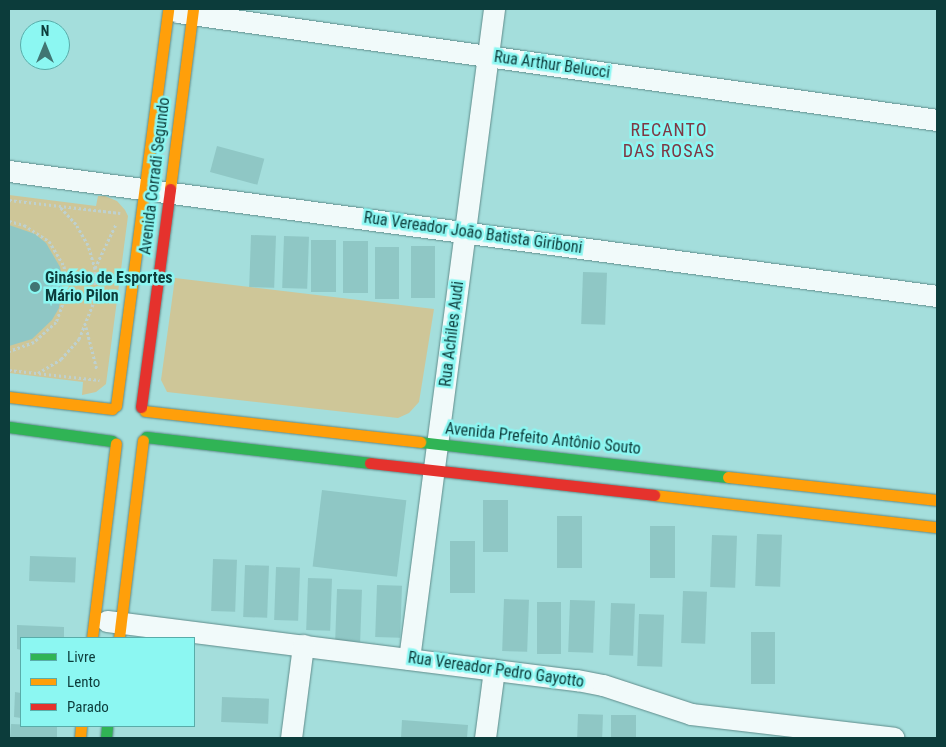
<!DOCTYPE html>
<html>
<head>
<meta charset="utf-8">
<style>
	body { margin:0 }
	#map { position:relative; width:946px; height:747px; overflow:hidden; background:#a4dedc; font-family:"Roboto Condensed",sans-serif }
	div>[style] { position:absolute }
	.green>* { inset:0; background:#cec698 }
	.building>* { inset:0; background:#8fc7c5; transform-origin:0 0 }
	.path>* { height:3px; margin-top:-1.5px; transform-origin:0; background:repeating-linear-gradient(90deg,#bed1d0 0 2.5px,transparent 0 5px) }
	.roads { filter:drop-shadow(0 0 1px #5f8c8b) drop-shadow(0 0 1px #5f8c8b) }
	.street>* { height:21px; margin:-10.5px; padding:0 10.5px; transform-origin:10.5px; border-radius:10.5px; background:#f1fafa }
	.fast>* { height:11px; margin:-5.5px; padding:0 5.5px; transform-origin:5.5px; border-radius:5.5px; background:#30b455 }
	.slow>* { height:11px; margin:-5.5px; padding:0 5.5px; transform-origin:5.5px; border-radius:5.5px; background:#ff9f0a }
	.jam>* { height:11px; margin:-5.5px; padding:0 5.5px; transform-origin:5.5px; border-radius:5.5px; background:#e5322d }
	.dots>* { width:14px; height:14px; translate:-50% -50%; box-sizing:border-box; border:2px solid #8cf7f2; border-radius:50% }
	span { translate:-50% -50%; white-space:nowrap; text-align:center; line-height:1.15; -webkit-text-stroke:5px #8cf7f2; paint-order:stroke }
	.street-label { font-size:16px; color:#0c3c3b }
	.poi-label { font-size:16px; color:#0c3c3b; font-weight:700 }
	.left { translate:0 -50%; text-align:left }
	.neighbourhood-label { font-size:18px; color:#7f3844; letter-spacing:1px }
	.frame { position:absolute; inset:0; border:10px solid #0c3c3b; pointer-events:none }
	.legend { position:absolute; left:20px; top:637px; width:175px; height:90px; box-sizing:border-box; background:#8cf7f2; border:1px solid #59aca9; margin:0; padding:6px 9px; list-style:none; font-size:15px; color:#0c3c3b }
	.legend li { display:flex; align-items:center; gap:10px; height:25px }
	.legend b { width:25px; border:1px solid #59aca9 }
	.north { position:absolute; left:20px; top:20px; width:50px; height:50px; box-sizing:border-box; background:#8cf7f2; border:1px solid #59aca9; border-radius:50%; rotate:0deg; font-size:14px; font-weight:700; line-height:20px; text-align:center; color:#0c3c3b }
	.north::after { content:''; display:block; margin:auto; width:18px; height:22px; background:#417573; clip-path:polygon(50% 0,100% 100%,50% 72%,0 100%) }
</style>
</head>
<body>
<div id="map">
	<div class="green">
		<i style="clip-path:polygon(9px 195px,96px 206px,98px 196px,105px 196px,117px 201px,125px 210px,128px 216px,106px 384px,96px 392px,82px 395px,83px 382px,9px 373px)"></i>
		<i style="clip-path:polygon(175px 278px,434px 309px,419px 402px,409px 413px,398px 418px,167px 392px,161px 380px)"></i>
	</div>
	<div class="building">
		<i style="left:217px;top:146px;width:49px;height:27px;rotate:15deg"></i>
		<i style="clip-path:polygon(9px 225px,35px 234px,46px 243px,60px 267px,63px 281px,59px 308px,52px 320px,32px 339px,9px 346px)"></i>
		<i style="left:251px;top:235px;width:25px;height:52px;rotate:2deg"></i>
		<i style="left:284px;top:236px;width:25px;height:52px;rotate:2deg"></i>
		<i style="left:311px;top:240px;width:25px;height:52px"></i>
		<i style="left:343px;top:241px;width:25px;height:52px"></i>
		<i style="left:411px;top:246px;width:24px;height:52px"></i>
		<i style="left:375px;top:247px;width:24px;height:52px"></i>
		<i style="left:583px;top:272px;width:24px;height:52px;rotate:2deg"></i>
		<i style="left:322px;top:490px;width:85px;height:77px;rotate:7deg"></i>
		<i style="left:483px;top:500px;width:25px;height:52px"></i>
		<i style="left:557px;top:516px;width:25px;height:52px"></i>
		<i style="left:650px;top:526px;width:25px;height:52px"></i>
		<i style="left:757px;top:534px;width:25px;height:52px;rotate:2deg"></i>
		<i style="left:712px;top:535px;width:25px;height:52px;rotate:2deg"></i>
		<i style="left:450px;top:541px;width:25px;height:52px"></i>
		<i style="left:30px;top:556px;width:46px;height:25px;rotate:2deg"></i>
		<i style="left:213px;top:559px;width:24px;height:52px;rotate:2deg"></i>
		<i style="left:245px;top:565px;width:24px;height:52px;rotate:2deg"></i>
		<i style="left:276px;top:567px;width:24px;height:53px;rotate:2deg"></i>
		<i style="left:308px;top:578px;width:24px;height:52px;rotate:2deg"></i>
		<i style="left:377px;top:585px;width:25px;height:52px;rotate:2deg"></i>
		<i style="left:337px;top:589px;width:25px;height:52px;rotate:2deg"></i>
		<i style="left:683px;top:591px;width:24px;height:52px;rotate:2deg"></i>
		<i style="left:504px;top:599px;width:25px;height:52px;rotate:2deg"></i>
		<i style="left:570px;top:600px;width:25px;height:52px;rotate:2deg"></i>
		<i style="left:537px;top:602px;width:24px;height:52px"></i>
		<i style="left:611px;top:603px;width:24px;height:52px;rotate:2deg"></i>
		<i style="left:639px;top:614px;width:25px;height:52px;rotate:2deg"></i>
		<i style="clip-path:polygon(17px 625px,64px 627px,64px 638px,21px 638px,21px 650px,17px 649px)"></i>
		<i style="left:751px;top:632px;width:24px;height:52px"></i>
		<i style="clip-path:polygon(15px 692px,21px 693px,21px 718px,14px 717px)"></i>
		<i style="left:222px;top:697px;width:47px;height:25px;rotate:2deg"></i>
		<i style="left:578px;top:714px;width:25px;height:24px;rotate:2deg"></i>
		<i style="left:611px;top:715px;width:25px;height:23px"></i>
		<i style="clip-path:polygon(402px 720px,468px 725px,467px 738px,401px 738px)"></i>
		<i style="clip-path:polygon(11px 724px,57px 726px,57px 738px,10px 738px)"></i>
	</div>
	<div class="path">
		<i style="left:9px;top:200px;width:112px;rotate:6.7deg"></i>
		<i style="left:9px;top:221px;width:16px;rotate:15deg"></i>
		<i style="left:24px;top:225px;width:30px;rotate:33deg"></i>
		<i style="left:49px;top:241px;width:29px;rotate:59deg"></i>
		<i style="left:64px;top:266px;width:14px;rotate:82deg"></i>
		<i style="left:66px;top:280px;width:15px;rotate:90deg"></i>
		<i style="left:66px;top:295px;width:29px;rotate:110deg"></i>
		<i style="left:56px;top:322px;width:30px;rotate:138deg"></i>
		<i style="left:34px;top:342px;width:27px;rotate:160deg"></i>
		<i style="left:95px;top:268px;width:49px;rotate:-64.5deg"></i>
		<i style="left:66px;top:295px;width:36px;rotate:8deg"></i>
		<i style="left:86px;top:327px;width:44px;rotate:75.7deg"></i>
		<i style="left:9px;top:370px;width:91px;rotate:6.3deg"></i>
		<i style="left:38px;top:373px;width:27px;rotate:-31deg"></i>
		<i style="left:61px;top:359px;width:27px;rotate:-48deg"></i>
		<i style="left:79px;top:339px;width:43px;rotate:-68.2deg"></i>
		<i style="left:95px;top:299px;width:30px;rotate:-90deg"></i>
		<i style="left:95px;top:269px;width:25px;rotate:-106deg"></i>
		<i style="left:88px;top:245px;width:24px;rotate:-120deg"></i>
		<i style="left:76px;top:224px;width:25px;rotate:-133deg"></i>
	</div>
	<div class="roads">
		<div class="street">
			<i style="left:178px;top:12px;width:767px;rotate:8.1deg"></i>
			<i style="left:9px;top:171px;width:936px;rotate:7.67deg"></i>
			<i style="left:107px;top:621px;width:474px;rotate:7.2deg"></i>
			<i style="left:577px;top:680px;width:26px;rotate:11deg"></i>
			<i style="left:603px;top:685px;width:93px;rotate:18.2deg"></i>
			<i style="left:691px;top:714px;width:204px;rotate:6.7deg"></i>
			<i style="left:409px;top:659px;width:656px;rotate:-82.55deg"></i>
			<i style="left:291px;top:738px;width:94px;rotate:-82.6deg"></i>
			<i style="left:485px;top:738px;width:69px;rotate:-82.5deg"></i>
		</div>
		<div class="fast">
			<i style="left:9px;top:427px;width:104px;rotate:7.7deg"></i>
			<i style="left:146px;top:437px;width:226px;rotate:6.6deg"></i>
			<i style="left:420px;top:442px;width:310px;rotate:6.5deg"></i>
			<i style="left:106px;top:738px;width:12px;rotate:-85deg"></i>
		</div>
		<div class="slow">
			<i style="left:170px;top:189px;width:181px;rotate:-82.7deg"></i>
			<i style="left:9px;top:397px;width:104px;rotate:6.6deg"></i>
			<i style="left:116px;top:406px;width:400px;rotate:-82.5deg"></i>
			<i style="left:145px;top:411px;width:277px;rotate:6.4deg"></i>
			<i style="left:728px;top:477px;width:210px;rotate:6.3deg"></i>
			<i style="left:654px;top:495px;width:285px;rotate:6.5deg"></i>
			<i style="left:92px;top:638px;width:196px;rotate:-83deg"></i>
			<i style="left:119px;top:638px;width:199px;rotate:-83.1deg"></i>
			<i style="left:80px;top:738px;width:12px;rotate:-85deg"></i>
		</div>
		<div class="jam">
			<i style="left:141px;top:407px;width:220px;rotate:-82.4deg"></i>
			<i style="left:370px;top:463px;width:286px;rotate:6.4deg"></i>
		</div>
	</div>
	<div class="dots">
		<i style="left:35px;top:287px;background:#417573"></i>
	</div>
	<div class="street-label">
		<span style="left:552px;top:65px;rotate:8deg">Rua Arthur Belucci</span>
		<span style="left:155px;top:176px;rotate:-83deg">Avenida Corradi Segundo</span>
		<span style="left:473px;top:233px;rotate:8deg">Rua Vereador João Batista Giriboni</span>
		<span style="left:452px;top:334px;rotate:-83deg">Rua Achiles Audi</span>
		<span style="left:543px;top:439px;rotate:6deg">Avenida Prefeito Antônio Souto</span>
		<span style="left:496px;top:670px;rotate:8deg">Rua Vereador Pedro Gayotto</span>
	</div>
	<div class="poi-label">
		<span class="left" style="left:45px;top:287px">Ginásio de Esportes<br>Mário Pilon</span>
	</div>
	<div class="neighbourhood-label">
		<span style="left:669px;top:141px">RECANTO<br>DAS ROSAS</span>
	</div>
	<div class="frame"></div>
	<ul class="legend">
	<li><b style="height:6px;background:#30b455"></b>Livre</li>
	<li><b style="height:6px;background:#ff9f0a"></b>Lento</li>
	<li><b style="height:6px;background:#e5322d"></b>Parado</li>
	</ul>
	<div class="north">N</div>
</div>
</body>
</html>
